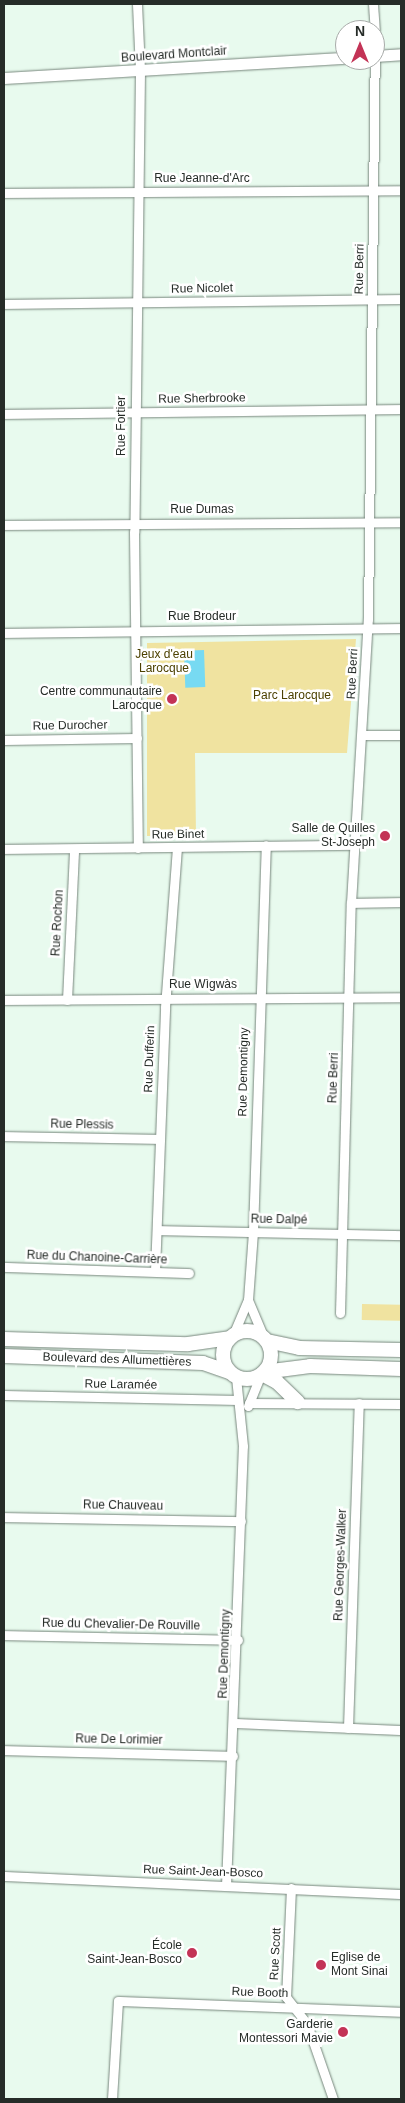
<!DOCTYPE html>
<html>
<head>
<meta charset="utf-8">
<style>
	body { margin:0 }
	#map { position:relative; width:405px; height:2103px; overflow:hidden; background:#e8faee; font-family:Arial,sans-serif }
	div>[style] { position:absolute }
	.green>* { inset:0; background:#f0e3a0; transform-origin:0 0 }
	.water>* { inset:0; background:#77daf2; transform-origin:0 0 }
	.roads { filter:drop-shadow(0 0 1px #78877d) drop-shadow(0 0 1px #78877d) }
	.minor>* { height:9px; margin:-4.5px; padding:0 4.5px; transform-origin:4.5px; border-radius:4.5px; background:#fff }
	.tertiary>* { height:11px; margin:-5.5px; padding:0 5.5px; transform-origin:5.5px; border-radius:5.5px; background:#fff }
	.primary>* { height:14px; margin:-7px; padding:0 7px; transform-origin:7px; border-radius:7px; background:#fff }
	.primary>.ring { margin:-7px; padding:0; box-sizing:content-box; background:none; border:14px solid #fff; border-radius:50% }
	.dots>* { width:14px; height:14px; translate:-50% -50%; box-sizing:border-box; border:2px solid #fff; border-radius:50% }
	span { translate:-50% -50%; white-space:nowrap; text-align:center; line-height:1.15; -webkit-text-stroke:5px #fff; paint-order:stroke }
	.street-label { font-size:12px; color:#262c28 }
	.park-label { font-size:12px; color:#4c4101 }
	.poi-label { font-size:12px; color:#262c28 }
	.right { translate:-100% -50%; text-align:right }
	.left { translate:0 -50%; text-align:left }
	.frame { position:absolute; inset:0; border:5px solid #262c28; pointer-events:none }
	.north { position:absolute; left:335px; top:20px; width:50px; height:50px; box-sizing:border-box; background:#fff; border:1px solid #a8aba9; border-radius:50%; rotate:0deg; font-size:14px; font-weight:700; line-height:20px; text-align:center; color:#262c28 }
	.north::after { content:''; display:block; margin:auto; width:18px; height:22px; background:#c33356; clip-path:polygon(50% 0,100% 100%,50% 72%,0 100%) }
</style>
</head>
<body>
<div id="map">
	<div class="green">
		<i style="clip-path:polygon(356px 639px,347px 753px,195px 753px,196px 836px,147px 836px,147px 643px)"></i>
		<i style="left:362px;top:1304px;width:39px;height:16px;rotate:1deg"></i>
	</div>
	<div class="water">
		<i style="left:204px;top:650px;width:37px;height:20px;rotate:88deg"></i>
	</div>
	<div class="roads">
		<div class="minor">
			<i style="left:137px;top:4px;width:67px;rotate:87.4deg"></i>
			<i style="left:140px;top:71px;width:461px;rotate:90.7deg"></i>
			<i style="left:134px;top:532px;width:316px;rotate:89.3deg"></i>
			<i style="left:373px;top:4px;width:26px;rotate:86deg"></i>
			<i style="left:4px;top:193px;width:397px;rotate:-0.4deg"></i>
			<i style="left:4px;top:304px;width:397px;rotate:-0.7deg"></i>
			<i style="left:4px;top:414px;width:397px;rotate:-0.7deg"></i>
			<i style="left:4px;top:525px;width:397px;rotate:-0.4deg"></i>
			<i style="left:4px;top:633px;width:397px;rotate:-0.7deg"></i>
			<i style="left:362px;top:735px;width:39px"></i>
			<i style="left:4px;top:740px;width:133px;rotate:-0.9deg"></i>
			<i style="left:4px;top:849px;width:349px;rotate:-0.7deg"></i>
			<i style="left:351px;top:903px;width:50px;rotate:-1.1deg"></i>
			<i style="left:4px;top:1000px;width:397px;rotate:-0.4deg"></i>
			<i style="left:67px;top:1000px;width:151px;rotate:-87.3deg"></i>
			<i style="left:4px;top:1136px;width:155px;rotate:1.1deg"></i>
			<i style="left:157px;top:1230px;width:244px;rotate:1.2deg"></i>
			<i style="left:4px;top:1267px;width:185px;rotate:1.9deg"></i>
			<i style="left:155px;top:1271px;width:264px;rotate:-87.8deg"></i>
			<i style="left:165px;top:1007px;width:159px;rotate:-85.7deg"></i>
			<i style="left:248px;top:1300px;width:41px;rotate:67.2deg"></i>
			<i style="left:340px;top:1313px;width:410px;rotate:-88.5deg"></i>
			<i style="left:351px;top:903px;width:285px;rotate:-86.6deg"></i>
			<i style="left:368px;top:619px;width:583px;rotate:-89.31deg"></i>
			<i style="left:233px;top:1335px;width:38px;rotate:-67deg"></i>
			<i style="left:248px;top:1300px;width:68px;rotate:-85.8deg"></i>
			<i style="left:253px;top:1232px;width:387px;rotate:-88.1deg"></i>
			<i style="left:4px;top:1395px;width:234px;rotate:1.2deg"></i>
			<i style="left:249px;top:1403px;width:152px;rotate:0.4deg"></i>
			<i style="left:248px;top:1406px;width:32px;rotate:-68deg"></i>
			<i style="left:4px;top:1517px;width:237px;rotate:1deg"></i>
			<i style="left:4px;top:1635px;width:234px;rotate:1.2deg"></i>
			<i style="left:234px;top:1723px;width:167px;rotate:2.4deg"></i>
			<i style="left:348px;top:1728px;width:325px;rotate:-88.1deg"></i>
			<i style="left:4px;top:1750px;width:229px;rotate:1.5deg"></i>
			<i style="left:4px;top:1876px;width:397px;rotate:2.6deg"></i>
			<i style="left:226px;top:1886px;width:440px;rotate:-87.8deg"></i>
			<i style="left:243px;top:1446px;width:69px;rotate:-95.8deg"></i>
			<i style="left:291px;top:1888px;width:109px;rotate:92.6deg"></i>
			<i style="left:286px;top:1997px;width:34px;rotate:52deg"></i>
			<i style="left:307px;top:2024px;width:79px;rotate:70.9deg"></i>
			<i style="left:112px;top:2099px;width:98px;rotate:-86.5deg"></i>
			<i style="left:118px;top:2001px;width:283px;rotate:2.2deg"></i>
		</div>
		<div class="tertiary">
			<i style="left:375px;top:56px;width:26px;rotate:-4deg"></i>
			<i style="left:4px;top:78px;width:342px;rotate:-3.4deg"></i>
		</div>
		<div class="primary">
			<i class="ring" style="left:223px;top:1331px;width:34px;height:34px"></i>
			<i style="left:4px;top:1339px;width:184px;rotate:1.6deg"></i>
			<i style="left:188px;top:1344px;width:42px;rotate:-8.1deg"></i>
			<i style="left:267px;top:1341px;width:33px;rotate:12deg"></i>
			<i style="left:299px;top:1348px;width:102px;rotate:1.1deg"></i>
			<i style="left:4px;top:1356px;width:199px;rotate:2deg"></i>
			<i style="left:203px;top:1363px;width:28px;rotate:19deg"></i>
			<i style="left:264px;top:1372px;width:46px;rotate:-7.4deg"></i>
			<i style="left:310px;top:1366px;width:91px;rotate:1.9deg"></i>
			<i style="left:262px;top:1374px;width:17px;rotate:28deg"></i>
			<i style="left:277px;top:1382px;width:29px;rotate:44deg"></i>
		</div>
	</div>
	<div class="dots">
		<i style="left:172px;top:699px;background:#c33356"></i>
		<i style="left:385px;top:836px;background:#c33356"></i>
		<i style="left:192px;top:1953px;background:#c33356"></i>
		<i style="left:321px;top:1965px;background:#c33356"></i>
		<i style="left:343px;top:2032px;background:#c33356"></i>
	</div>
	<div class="street-label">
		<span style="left:174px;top:55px;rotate:-4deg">Boulevard Montclair</span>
		<span style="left:202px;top:179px">Rue Jeanne-d'Arc</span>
		<span style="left:360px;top:269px;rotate:-89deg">Rue Berri</span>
		<span style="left:202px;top:289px;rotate:-1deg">Rue Nicolet</span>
		<span style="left:202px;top:399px;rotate:-1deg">Rue Sherbrooke</span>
		<span style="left:122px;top:426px;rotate:-90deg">Rue Fortier</span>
		<span style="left:202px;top:510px">Rue Dumas</span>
		<span style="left:202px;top:617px">Rue Brodeur</span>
		<span style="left:353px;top:674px;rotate:-87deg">Rue Berri</span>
		<span style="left:70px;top:726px;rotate:-1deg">Rue Durocher</span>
		<span style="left:178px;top:835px;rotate:-1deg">Rue Binet</span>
		<span style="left:58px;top:923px;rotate:-87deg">Rue Rochon</span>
		<span style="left:203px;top:985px">Rue Wìgwàs</span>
		<span style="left:150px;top:1059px;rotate:-88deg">Rue Dufferin</span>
		<span style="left:244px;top:1072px;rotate:-89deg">Rue Demontigny</span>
		<span style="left:334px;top:1078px;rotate:-88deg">Rue Berri</span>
		<span style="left:82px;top:1125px;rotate:1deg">Rue Plessis</span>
		<span style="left:279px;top:1220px;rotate:1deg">Rue Dalpé</span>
		<span style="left:97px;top:1258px;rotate:2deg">Rue du Chanoine-Carrière</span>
		<span style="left:117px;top:1360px;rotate:2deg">Boulevard des Allumettières</span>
		<span style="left:121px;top:1385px;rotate:1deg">Rue Laramée</span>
		<span style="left:123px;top:1506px;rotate:1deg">Rue Chauveau</span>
		<span style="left:341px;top:1565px;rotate:-88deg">Rue Georges-Walker</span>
		<span style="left:121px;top:1625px;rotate:1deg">Rue du Chevalier-De Rouville</span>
		<span style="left:225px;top:1654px;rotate:-88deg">Rue Demontigny</span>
		<span style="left:119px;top:1740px;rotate:1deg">Rue De Lorimier</span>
		<span style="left:203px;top:1872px;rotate:2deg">Rue Saint-Jean-Bosco</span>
		<span style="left:276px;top:1954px;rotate:-87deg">Rue Scott</span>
		<span style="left:260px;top:1993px;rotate:2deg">Rue Booth</span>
	</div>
	<div class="park-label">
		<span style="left:164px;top:662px">Jeux d'eau<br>Larocque</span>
		<span style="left:292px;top:696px">Parc Larocque</span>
	</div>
	<div class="poi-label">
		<span class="right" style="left:162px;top:699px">Centre communautaire<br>Larocque</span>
		<span class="right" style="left:375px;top:836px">Salle de Quilles<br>St-Joseph</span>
		<span class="right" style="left:182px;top:1953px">École<br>Saint-Jean-Bosco</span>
		<span class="left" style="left:331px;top:1965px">Eglise de<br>Mont Sinai</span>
		<span class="right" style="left:333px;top:2032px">Garderie<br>Montessori Mavie</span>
	</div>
	<div class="frame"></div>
	<div class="north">N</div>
</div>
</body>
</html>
